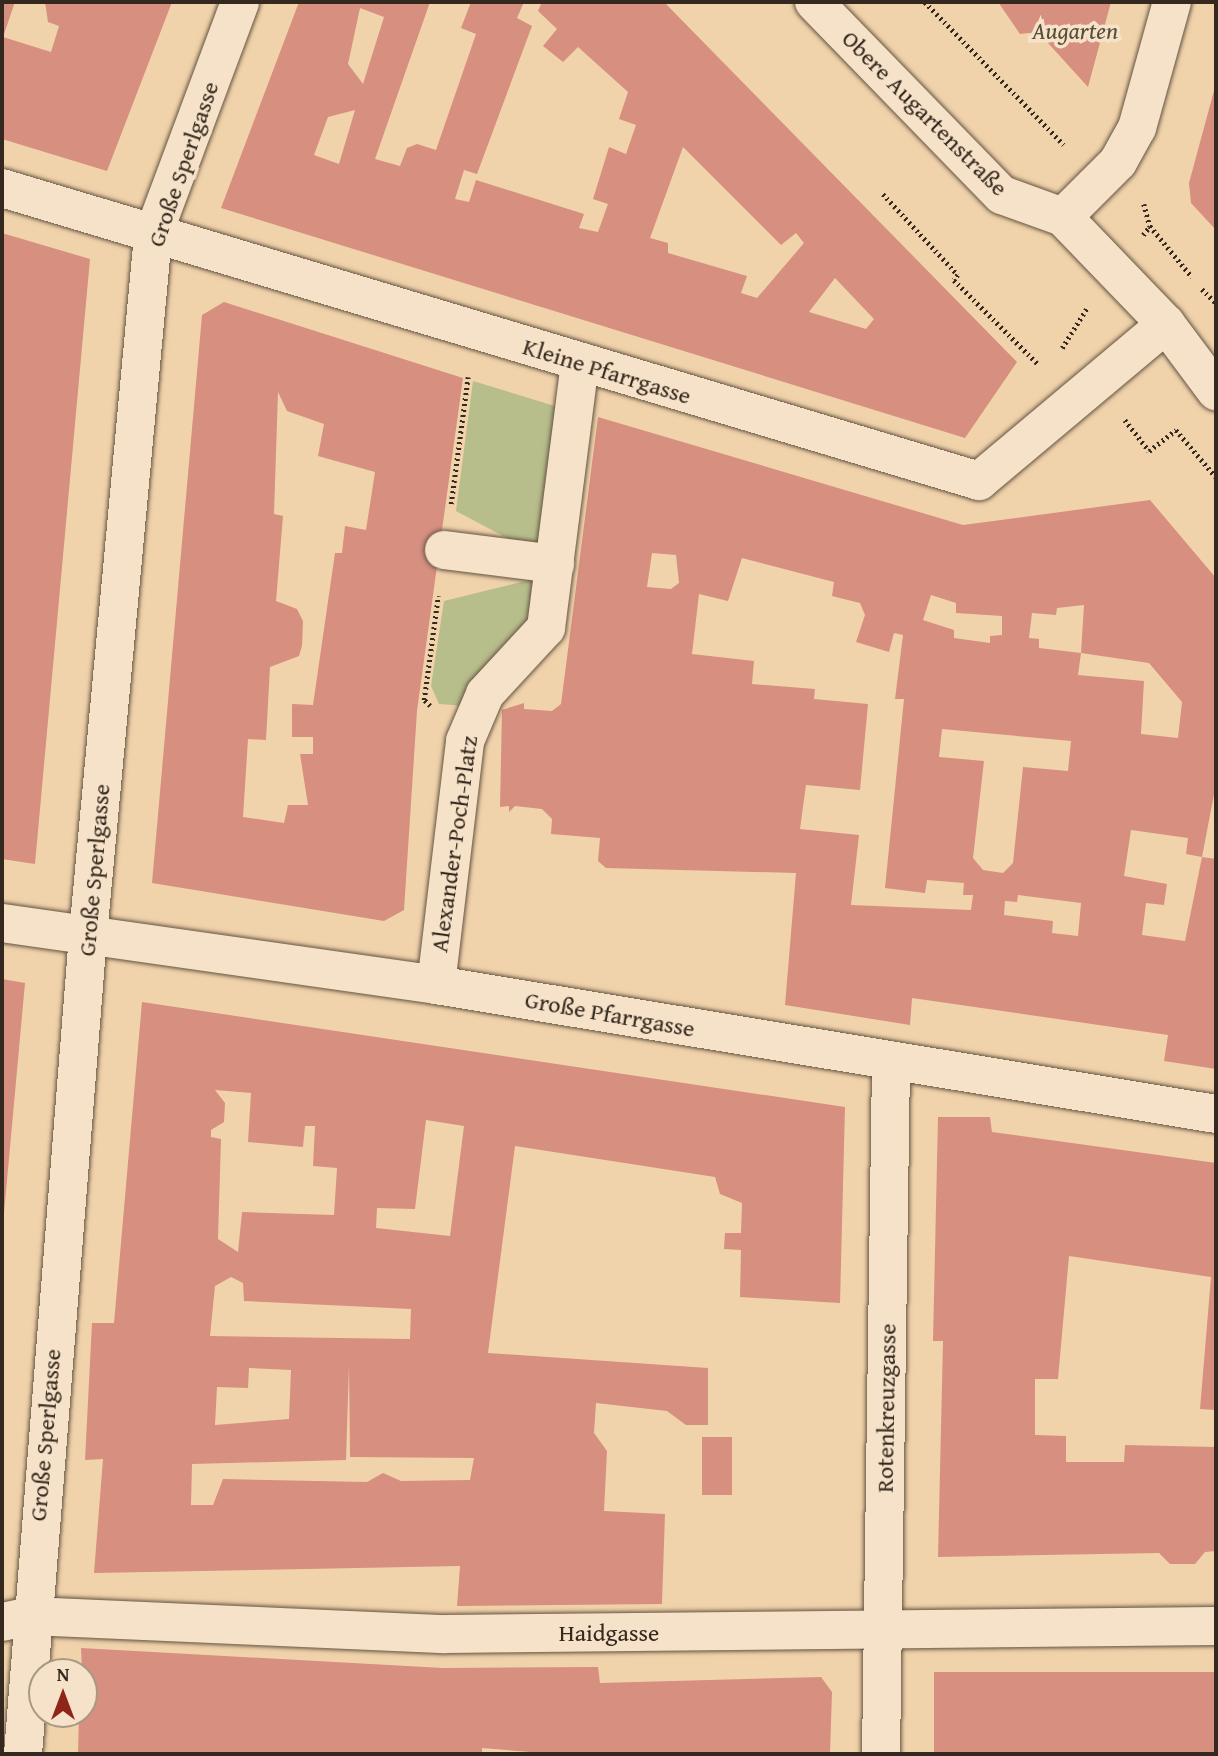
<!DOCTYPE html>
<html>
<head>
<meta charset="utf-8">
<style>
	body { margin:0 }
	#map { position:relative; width:1218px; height:1756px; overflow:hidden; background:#f1d3ab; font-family:"Gentium Book Plus",serif }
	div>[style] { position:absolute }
	.green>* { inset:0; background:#b7bd8b }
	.building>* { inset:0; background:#d78f80; transform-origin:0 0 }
	.path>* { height:4.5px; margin-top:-2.25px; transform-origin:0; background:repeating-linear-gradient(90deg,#35291f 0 2px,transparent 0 5.5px) }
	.roads { filter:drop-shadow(0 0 2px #645442) drop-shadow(0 0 2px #645442) }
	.minor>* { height:38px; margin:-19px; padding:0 19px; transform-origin:19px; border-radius:19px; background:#f6e2c8 }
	span { translate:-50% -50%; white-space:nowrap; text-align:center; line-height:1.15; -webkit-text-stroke:7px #f6e2c8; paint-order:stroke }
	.park-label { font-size:24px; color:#564e3a; font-style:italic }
	.street-label { font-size:24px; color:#35291f }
	.frame { position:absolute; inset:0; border:4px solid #35291f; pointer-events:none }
	.north { position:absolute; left:28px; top:1658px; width:70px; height:70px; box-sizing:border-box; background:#f6e2c8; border:2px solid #a99884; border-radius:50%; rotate:0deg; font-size:19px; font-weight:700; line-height:28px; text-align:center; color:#35291f }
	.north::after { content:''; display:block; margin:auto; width:24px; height:32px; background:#8f2418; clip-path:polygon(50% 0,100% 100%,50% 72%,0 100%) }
</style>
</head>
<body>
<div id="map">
	<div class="green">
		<i style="clip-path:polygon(473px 381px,558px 407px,545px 533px,536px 545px,520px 545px,456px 511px)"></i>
		<i style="clip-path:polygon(534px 579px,534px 616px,466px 706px,439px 704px,431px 686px,444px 601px)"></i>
	</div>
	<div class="building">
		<i style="clip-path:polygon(2px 2px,15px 2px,3px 37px,51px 52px,59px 26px,48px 22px,45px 2px,172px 2px,107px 171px,2px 139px)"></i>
		<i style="clip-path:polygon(evenodd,299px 2px,430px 2px,375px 159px,400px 166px,407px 148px,417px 144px,436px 150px,476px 34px,461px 28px,471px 2px,524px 2px,517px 18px,532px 26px,477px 174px,464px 170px,455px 199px,469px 202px,476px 180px,584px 214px,579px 228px,598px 232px,608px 204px,593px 199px,609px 147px,626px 154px,636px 125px,619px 119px,628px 92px,578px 47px,563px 62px,543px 46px,557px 29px,538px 11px,542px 2px,664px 2px,1017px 362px,965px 438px,221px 208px,299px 2px,360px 8px,384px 17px,363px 84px,348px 64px,360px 8px,299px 2px,355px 110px,339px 164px,314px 155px,328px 117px,355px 110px,299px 2px,683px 147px,781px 245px,796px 233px,804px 243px,757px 298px,741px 293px,747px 276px,668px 253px,668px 243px,650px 238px,683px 147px,299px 2px,835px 278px,874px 319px,866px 329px,809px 312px,835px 278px)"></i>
		<i style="clip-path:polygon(998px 2px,1111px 2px,1088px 87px,1038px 32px,1020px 34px)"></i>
		<i style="clip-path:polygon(1215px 87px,1216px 87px,1216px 230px,1191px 203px,1189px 183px)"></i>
		<i style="clip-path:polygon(2px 233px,90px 259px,35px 864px,2px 859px)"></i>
		<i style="clip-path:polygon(evenodd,224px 302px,463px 378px,417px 711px,404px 910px,384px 921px,152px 883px,202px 315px,224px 302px,278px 392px,287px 411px,324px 424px,318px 456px,375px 472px,366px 530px,345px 526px,342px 553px,335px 553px,313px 705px,292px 704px,292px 737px,313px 737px,313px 754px,300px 754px,308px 805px,288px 805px,284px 823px,243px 817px,248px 739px,266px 740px,270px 667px,299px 656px,302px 646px,303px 621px,297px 609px,276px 601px,283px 516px,274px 514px,278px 392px)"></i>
		<i style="clip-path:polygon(evenodd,598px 417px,963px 525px,1150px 500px,1216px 578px,1216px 784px,1202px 857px,1186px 854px,1188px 838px,1131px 830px,1124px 876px,1167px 884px,1164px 905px,1146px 903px,1142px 935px,1185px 941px,1202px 857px,1216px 859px,1216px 1069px,1164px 1061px,1168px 1035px,912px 998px,910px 1025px,785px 1005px,796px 873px,606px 868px,598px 861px,600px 838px,551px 834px,552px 819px,542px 809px,515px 806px,509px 812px,509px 806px,500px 807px,502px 710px,524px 703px,524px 709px,552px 711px,561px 704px,598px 417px,652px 553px,676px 555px,679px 583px,671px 589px,647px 587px,652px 553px,598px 417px,742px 558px,834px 582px,832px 596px,860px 603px,865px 615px,856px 642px,889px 652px,894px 633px,903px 635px,895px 699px,904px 699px,885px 888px,925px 893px,927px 880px,964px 883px,963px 895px,973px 895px,971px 910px,851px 905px,859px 835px,800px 829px,806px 785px,860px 790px,868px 704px,814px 699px,815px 689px,752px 684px,754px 661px,692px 654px,699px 594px,728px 601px,742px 558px,598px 417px,931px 595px,956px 603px,956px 613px,1002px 616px,1002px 635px,990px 636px,990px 643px,954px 638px,954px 630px,923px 620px,931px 595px,598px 417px,1084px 605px,1081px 653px,1149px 663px,1182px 702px,1178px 738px,1141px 734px,1144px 681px,1078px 675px,1081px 653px,1039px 648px,1039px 639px,1029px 638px,1032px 613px,1056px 615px,1057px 608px,1084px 605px,598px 417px,942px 729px,1071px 741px,1068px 771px,1023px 767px,1013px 863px,1003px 873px,983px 870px,973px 858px,984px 761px,939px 757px,942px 729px,598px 417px,1018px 895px,1081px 903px,1078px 936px,1052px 933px,1053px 921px,1004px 915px,1005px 901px,1017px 902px,1018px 895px)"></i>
		<i style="clip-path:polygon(2px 979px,25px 983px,4px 1213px,2px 1213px)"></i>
		<i style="clip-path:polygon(evenodd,142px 1002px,845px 1107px,840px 1303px,740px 1297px,741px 1250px,724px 1249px,725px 1233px,741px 1233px,742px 1203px,720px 1194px,715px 1177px,515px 1146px,488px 1353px,708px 1368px,708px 1425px,686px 1425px,667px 1411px,596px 1403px,594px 1433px,607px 1451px,604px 1511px,665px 1514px,662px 1604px,457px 1606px,460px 1566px,94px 1573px,103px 1459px,85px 1460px,92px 1323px,114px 1323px,142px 1002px,215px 1090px,251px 1093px,248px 1142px,303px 1147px,305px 1126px,315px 1126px,313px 1166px,337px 1168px,334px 1215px,242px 1212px,238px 1252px,218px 1239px,221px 1139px,211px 1137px,211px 1130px,224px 1122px,225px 1103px,215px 1090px,142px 1002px,426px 1120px,464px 1126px,450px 1236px,376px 1228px,377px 1208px,415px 1209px,426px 1120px,142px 1002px,231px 1277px,243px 1283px,244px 1301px,411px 1309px,410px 1339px,210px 1336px,215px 1286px,231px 1277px,142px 1002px,349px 1365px,350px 1457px,474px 1458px,470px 1480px,401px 1481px,383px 1473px,367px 1482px,223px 1479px,213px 1505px,191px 1505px,192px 1464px,346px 1460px,349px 1365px,142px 1002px,249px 1368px,291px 1370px,289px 1419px,215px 1425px,217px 1387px,248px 1388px,249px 1368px)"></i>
		<i style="clip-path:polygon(938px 1117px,990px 1117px,992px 1132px,1216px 1163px,1216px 1410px,1200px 1409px,1211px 1277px,1069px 1256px,1058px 1379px,1035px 1379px,1035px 1435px,1066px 1436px,1066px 1462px,1124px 1462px,1125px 1445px,1216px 1447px,1216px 1551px,1205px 1552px,1195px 1564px,1170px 1564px,1159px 1553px,938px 1557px,943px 1341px,933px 1341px)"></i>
		<i style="left:702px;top:1437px;width:30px;height:58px"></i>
		<i style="clip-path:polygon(81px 1648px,443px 1668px,598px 1667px,600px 1683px,821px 1677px,832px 1692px,830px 1754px,555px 1754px,482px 1748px,482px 1754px,78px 1754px,79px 1714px,84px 1714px)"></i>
		<i style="left:1216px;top:1672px;width:82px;height:282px;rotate:90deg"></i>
	</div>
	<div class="path">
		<i style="left:925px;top:2px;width:199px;rotate:45.8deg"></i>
		<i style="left:883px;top:194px;width:110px;rotate:47.2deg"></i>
		<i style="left:958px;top:275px;width:6px;rotate:129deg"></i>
		<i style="left:954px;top:280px;width:120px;rotate:45deg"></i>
		<i style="left:1144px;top:204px;width:23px;rotate:75deg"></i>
		<i style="left:1150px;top:226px;width:66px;rotate:50.5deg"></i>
		<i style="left:1143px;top:235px;width:11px;rotate:-52deg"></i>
		<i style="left:1202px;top:289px;width:20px;rotate:45deg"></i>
		<i style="left:1062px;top:348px;width:47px;rotate:-58deg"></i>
		<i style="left:1125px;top:420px;width:39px;rotate:52deg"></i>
		<i style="left:1149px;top:451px;width:34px;rotate:-38deg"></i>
		<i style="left:1176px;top:430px;width:62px;rotate:49.6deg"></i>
		<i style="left:451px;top:504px;width:128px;rotate:-82.4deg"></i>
		<i style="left:430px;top:706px;width:8px;rotate:-135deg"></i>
		<i style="left:424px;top:700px;width:105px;rotate:-82.3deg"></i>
	</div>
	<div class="roads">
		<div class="minor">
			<i style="left:814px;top:2px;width:269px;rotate:45.8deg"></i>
			<i style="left:1002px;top:195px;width:65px;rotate:19.8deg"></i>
			<i style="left:1063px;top:217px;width:149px;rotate:46.1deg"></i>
			<i style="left:1166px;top:324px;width:84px;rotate:53.3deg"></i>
			<i style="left:2px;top:188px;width:1020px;rotate:16.69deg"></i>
			<i style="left:979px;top:481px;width:244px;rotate:-40deg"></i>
			<i style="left:1063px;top:217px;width:78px;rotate:-45deg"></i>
			<i style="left:1118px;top:162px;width:39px;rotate:-61deg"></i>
			<i style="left:1137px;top:128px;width:131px;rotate:-74.5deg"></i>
			<i style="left:444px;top:550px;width:112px;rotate:7.2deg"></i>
			<i style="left:2px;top:923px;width:438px;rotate:8.1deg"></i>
			<i style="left:436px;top:985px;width:791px;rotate:9.39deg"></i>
			<i style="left:436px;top:985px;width:246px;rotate:-83.2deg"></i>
			<i style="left:465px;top:741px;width:51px;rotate:-66.9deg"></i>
			<i style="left:485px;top:694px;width:90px;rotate:-47.3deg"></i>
			<i style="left:546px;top:628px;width:266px;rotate:-82.7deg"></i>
			<i style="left:2px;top:1622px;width:29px;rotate:-12deg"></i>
			<i style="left:30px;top:1616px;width:416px;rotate:2.5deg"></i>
			<i style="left:446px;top:1634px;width:770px;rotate:-0.6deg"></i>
			<i style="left:23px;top:1754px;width:822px;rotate:-85.46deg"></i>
			<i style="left:88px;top:935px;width:703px;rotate:-84.69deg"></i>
			<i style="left:153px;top:235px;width:249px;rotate:-69.5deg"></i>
			<i style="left:881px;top:1754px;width:692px;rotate:-89.17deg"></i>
		</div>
	</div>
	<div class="park-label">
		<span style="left:1075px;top:31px">Augarten</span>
	</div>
	<div class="street-label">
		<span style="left:925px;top:113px;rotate:45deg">Obere Augartenstraße</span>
		<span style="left:183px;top:164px;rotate:-71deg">Große Sperlgasse</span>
		<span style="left:607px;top:371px;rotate:17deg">Kleine Pfarrgasse</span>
		<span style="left:454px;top:844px;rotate:-82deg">Alexander-Poch-Platz</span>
		<span style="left:94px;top:870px;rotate:-85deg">Große Sperlgasse</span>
		<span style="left:610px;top:1014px;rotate:10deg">Große Pfarrgasse</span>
		<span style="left:886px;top:1408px;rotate:-89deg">Rotenkreuzgasse</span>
		<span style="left:45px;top:1435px;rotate:-85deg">Große Sperlgasse</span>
		<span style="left:609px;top:1633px">Haidgasse</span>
	</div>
	<div class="frame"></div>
	<div class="north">N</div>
</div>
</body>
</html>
